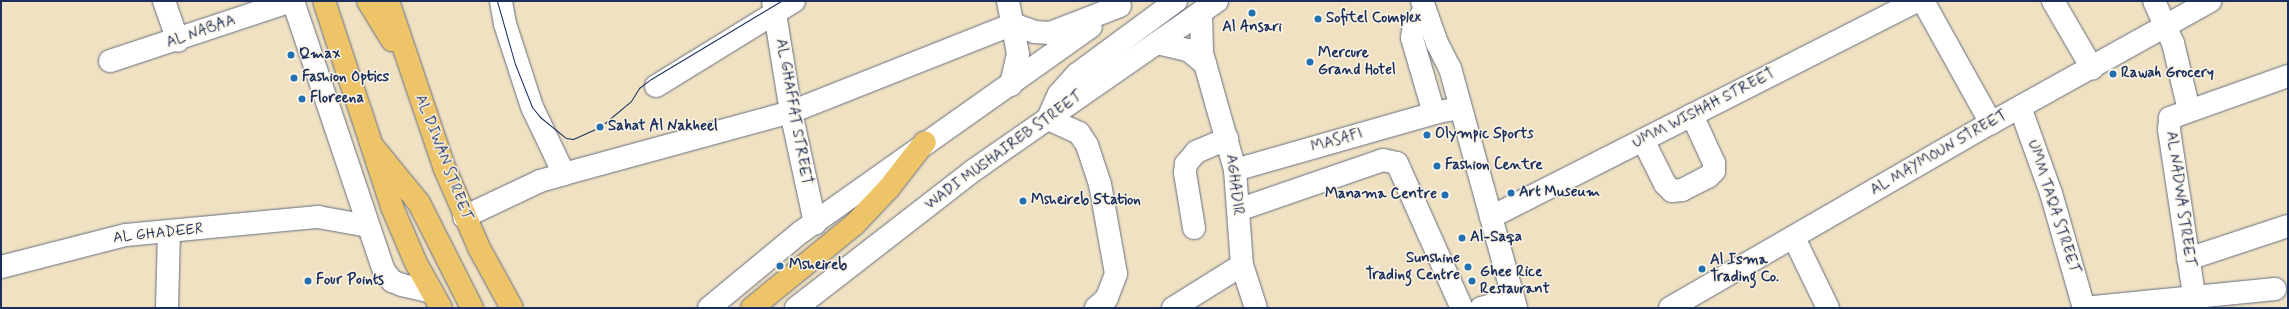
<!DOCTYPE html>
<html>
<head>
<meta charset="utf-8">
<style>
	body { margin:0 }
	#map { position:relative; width:2289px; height:309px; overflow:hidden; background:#efe1c1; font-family:Mynerve,sans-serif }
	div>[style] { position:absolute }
	.roads { filter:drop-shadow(0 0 1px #656d81) drop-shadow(0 0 1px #656d81) }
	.minor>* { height:22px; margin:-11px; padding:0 11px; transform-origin:11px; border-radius:11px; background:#fff }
	.major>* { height:22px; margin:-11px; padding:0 11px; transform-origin:11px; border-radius:11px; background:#eec469 }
	.tram>* { height:1px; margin:-0.5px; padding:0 0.5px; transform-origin:0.5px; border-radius:0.5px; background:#1b2f5e }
	.dots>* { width:11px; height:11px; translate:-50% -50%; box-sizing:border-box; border:2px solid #fcf5e5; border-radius:50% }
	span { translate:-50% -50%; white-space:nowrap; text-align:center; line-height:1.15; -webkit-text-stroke:3px #fcf5e5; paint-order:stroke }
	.poi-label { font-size:15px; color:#1b2f5e; font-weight:700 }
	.left { translate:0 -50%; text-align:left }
	.right { translate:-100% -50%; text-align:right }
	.street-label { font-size:15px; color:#1b2f5e }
	.frame { position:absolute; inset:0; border:2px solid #1b2f5e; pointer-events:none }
</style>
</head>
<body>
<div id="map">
	<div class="roads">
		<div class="minor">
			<i style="left:164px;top:1px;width:42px;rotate:70.7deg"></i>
			<i style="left:293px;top:1px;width:285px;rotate:71.4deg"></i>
			<i style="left:384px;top:271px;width:13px;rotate:51deg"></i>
			<i style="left:392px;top:281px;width:11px;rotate:22deg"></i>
			<i style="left:402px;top:285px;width:31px;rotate:13deg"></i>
			<i style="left:773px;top:1px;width:112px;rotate:80.8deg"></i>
			<i style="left:791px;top:112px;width:114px;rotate:77.8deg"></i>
			<i style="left:1008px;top:1px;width:54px;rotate:79.3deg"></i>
			<i style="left:1018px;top:54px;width:32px;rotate:103deg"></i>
			<i style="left:1422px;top:1px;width:45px;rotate:70.3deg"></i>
			<i style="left:1437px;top:43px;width:28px;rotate:63deg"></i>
			<i style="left:1450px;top:68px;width:249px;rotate:74.6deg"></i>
			<i style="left:1923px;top:1px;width:140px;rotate:60.9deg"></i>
			<i style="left:2053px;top:1px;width:78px;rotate:59.8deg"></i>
			<i style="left:2154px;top:1px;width:46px;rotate:65.7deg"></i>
			<i style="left:2173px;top:43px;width:69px;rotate:76.6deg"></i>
			<i style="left:1425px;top:10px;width:19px;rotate:126deg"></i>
			<i style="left:1414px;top:25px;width:13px;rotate:99deg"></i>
			<i style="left:1412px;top:38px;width:78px;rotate:73.7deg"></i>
			<i style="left:1201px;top:12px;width:41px;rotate:88.6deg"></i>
			<i style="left:1202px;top:53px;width:122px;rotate:74.2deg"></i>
			<i style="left:1235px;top:170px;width:95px;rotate:85.8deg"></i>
			<i style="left:1242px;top:265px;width:45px;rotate:72deg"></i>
			<i style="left:1157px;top:43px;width:32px;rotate:13deg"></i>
			<i style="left:1188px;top:50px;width:22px;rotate:39deg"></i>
			<i style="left:110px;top:61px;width:191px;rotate:-18.3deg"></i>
			<i style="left:656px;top:86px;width:162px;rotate:-31.6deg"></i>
			<i style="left:2020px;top:107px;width:91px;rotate:70.2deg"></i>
			<i style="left:2051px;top:193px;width:120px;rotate:74deg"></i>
			<i style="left:1049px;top:116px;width:24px;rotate:-66deg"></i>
			<i style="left:1059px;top:94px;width:27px;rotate:-48deg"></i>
			<i style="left:1077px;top:74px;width:123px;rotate:-36.4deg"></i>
			<i style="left:1048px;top:119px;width:34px;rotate:24deg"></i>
			<i style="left:1079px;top:133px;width:14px;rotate:56deg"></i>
			<i style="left:1087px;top:145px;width:41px;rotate:71.6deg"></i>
			<i style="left:1100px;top:184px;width:91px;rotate:79.9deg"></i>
			<i style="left:1116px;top:274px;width:26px;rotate:111deg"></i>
			<i style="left:1107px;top:298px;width:15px;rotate:138deg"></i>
			<i style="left:1643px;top:140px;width:49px;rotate:63.4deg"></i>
			<i style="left:1665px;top:184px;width:10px;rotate:45deg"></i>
			<i style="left:1672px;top:191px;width:10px;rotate:-6deg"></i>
			<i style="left:1682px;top:190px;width:30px;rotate:-27deg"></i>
			<i style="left:1709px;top:176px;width:7px;rotate:-45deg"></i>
			<i style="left:1714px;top:171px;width:8px;rotate:-90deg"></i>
			<i style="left:1714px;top:163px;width:53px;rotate:-114.6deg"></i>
			<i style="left:1235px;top:170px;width:211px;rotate:-15.9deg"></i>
			<i style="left:1438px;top:112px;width:23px;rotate:-10deg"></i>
			<i style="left:564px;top:174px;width:235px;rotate:-15.3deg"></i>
			<i style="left:791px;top:112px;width:239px;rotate:-21.6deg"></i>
			<i style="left:1013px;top:24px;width:23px;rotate:20deg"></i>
			<i style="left:1035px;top:32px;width:15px;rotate:4deg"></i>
			<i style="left:1050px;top:33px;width:75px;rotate:-21.1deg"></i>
			<i style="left:1238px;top:210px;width:153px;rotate:-19deg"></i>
			<i style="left:1383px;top:160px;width:14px;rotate:12deg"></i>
			<i style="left:1397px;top:163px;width:159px;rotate:65.9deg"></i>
			<i style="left:464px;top:217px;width:84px;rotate:-25.3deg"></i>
			<i style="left:540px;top:181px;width:25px;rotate:-16deg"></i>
			<i style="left:564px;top:174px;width:74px;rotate:-115.5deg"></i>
			<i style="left:532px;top:107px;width:87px;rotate:-108deg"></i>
			<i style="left:505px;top:24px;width:23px;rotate:-100deg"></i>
			<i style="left:1491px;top:217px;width:477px;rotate:-26.9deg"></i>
			<i style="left:1194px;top:228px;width:56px;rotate:-99.3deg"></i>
			<i style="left:1185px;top:173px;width:9px;rotate:-84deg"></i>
			<i style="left:1186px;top:164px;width:16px;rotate:-50deg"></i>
			<i style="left:1196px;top:152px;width:34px;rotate:-23deg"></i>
			<i style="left:1794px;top:238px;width:78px;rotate:64.1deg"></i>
			<i style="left:2188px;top:259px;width:105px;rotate:-18.3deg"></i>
			<i style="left:1px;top:267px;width:129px;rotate:-14.4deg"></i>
			<i style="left:126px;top:235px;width:193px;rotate:-5.4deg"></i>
			<i style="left:318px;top:217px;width:51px;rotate:10.2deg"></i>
			<i style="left:167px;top:308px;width:77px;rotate:-88.5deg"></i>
			<i style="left:709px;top:308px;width:119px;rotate:-39.6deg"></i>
			<i style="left:801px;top:232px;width:355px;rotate:-35.3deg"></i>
			<i style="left:796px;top:308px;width:225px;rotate:-37.8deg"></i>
			<i style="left:974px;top:170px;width:296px;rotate:-34.8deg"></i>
			<i style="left:1173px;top:308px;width:81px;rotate:-31.9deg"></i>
			<i style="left:1481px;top:308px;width:33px;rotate:-16deg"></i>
			<i style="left:1670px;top:308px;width:370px;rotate:-30deg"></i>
			<i style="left:1991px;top:123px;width:251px;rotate:-29.1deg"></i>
			<i style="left:2084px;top:308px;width:192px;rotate:-5.7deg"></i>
			<i style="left:2196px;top:308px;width:180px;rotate:-98.6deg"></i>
			<i style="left:2169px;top:130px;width:12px;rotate:-85deg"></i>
			<i style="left:2170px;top:118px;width:125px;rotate:-19.6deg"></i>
		</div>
		<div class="major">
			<i style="left:324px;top:1px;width:217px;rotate:71.7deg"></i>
			<i style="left:392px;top:207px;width:61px;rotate:66.8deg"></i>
			<i style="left:416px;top:263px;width:51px;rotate:60.9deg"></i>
			<i style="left:368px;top:1px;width:46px;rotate:58.4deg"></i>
			<i style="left:388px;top:1px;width:177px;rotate:71.3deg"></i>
			<i style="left:445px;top:169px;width:86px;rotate:66.7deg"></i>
			<i style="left:479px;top:248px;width:68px;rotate:61.2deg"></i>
			<i style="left:374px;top:148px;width:71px;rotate:50.7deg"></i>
			<i style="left:419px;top:203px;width:118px;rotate:63.2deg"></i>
			<i style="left:752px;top:308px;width:133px;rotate:-39.2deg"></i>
			<i style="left:855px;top:224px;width:50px;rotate:-46.6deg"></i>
			<i style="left:889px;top:188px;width:58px;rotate:-52deg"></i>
		</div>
	</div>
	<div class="tram">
		<i style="left:497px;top:1px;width:66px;rotate:74.1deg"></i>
		<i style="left:515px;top:64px;width:46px;rotate:68.4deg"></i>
		<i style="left:532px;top:107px;width:13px;rotate:51deg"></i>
		<i style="left:540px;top:117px;width:33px;rotate:39deg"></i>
		<i style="left:566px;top:138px;width:7px;rotate:8deg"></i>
		<i style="left:573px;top:139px;width:30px;rotate:-24deg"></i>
		<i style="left:600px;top:127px;width:40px;rotate:-40deg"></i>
		<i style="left:631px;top:101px;width:15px;rotate:-58deg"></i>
		<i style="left:639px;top:88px;width:15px;rotate:-37deg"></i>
		<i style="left:651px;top:79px;width:152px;rotate:-31deg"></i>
	</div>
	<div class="dots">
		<i style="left:1252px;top:13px;background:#1f6fb2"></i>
		<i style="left:1318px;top:19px;background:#1f6fb2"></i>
		<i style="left:291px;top:55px;background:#1f6fb2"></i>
		<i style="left:1310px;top:62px;background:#1f6fb2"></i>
		<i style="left:2113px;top:74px;background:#1f6fb2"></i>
		<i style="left:294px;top:78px;background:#1f6fb2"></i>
		<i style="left:302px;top:99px;background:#1f6fb2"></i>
		<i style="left:600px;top:127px;background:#1f6fb2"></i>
		<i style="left:1427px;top:135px;background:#1f6fb2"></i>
		<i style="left:1437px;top:166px;background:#1f6fb2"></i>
		<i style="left:1511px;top:193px;background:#1f6fb2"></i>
		<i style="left:1445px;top:195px;background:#1f6fb2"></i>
		<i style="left:1023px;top:201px;background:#1f6fb2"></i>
		<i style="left:1462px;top:238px;background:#1f6fb2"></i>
		<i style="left:780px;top:266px;background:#1f6fb2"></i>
		<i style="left:1468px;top:267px;background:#1f6fb2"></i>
		<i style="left:1702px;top:269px;background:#1f6fb2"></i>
		<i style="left:308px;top:281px;background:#1f6fb2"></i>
		<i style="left:1472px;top:281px;background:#1f6fb2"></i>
	</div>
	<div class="poi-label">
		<span class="left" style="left:1326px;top:19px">Sofitel Complex</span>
		<span style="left:1252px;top:28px">Al Ansari</span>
		<span class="left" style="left:1318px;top:62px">Mercure<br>Grand Hotel</span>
		<span class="left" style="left:299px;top:55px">Qmax</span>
		<span class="left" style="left:2121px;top:74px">Rawah Grocery</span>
		<span class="left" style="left:302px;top:78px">Fashion Optics</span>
		<span class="left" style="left:310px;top:99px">Floreena</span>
		<span class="left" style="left:608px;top:127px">Sahat Al Nakheel</span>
		<span class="left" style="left:1435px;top:135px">Olympic Sports</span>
		<span class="left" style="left:1445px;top:166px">Fashion Centre</span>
		<span class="left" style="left:1519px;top:193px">Art Museum</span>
		<span class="right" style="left:1437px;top:195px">Manama Centre</span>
		<span class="left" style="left:1031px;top:201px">Msheireb Station</span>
		<span class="left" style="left:1470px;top:238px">Al-Saqa</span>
		<span class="right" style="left:1460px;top:267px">Sunshine<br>Trading Centre</span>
		<span class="left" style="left:1710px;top:269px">Al Isma<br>Trading Co.</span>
		<span class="left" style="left:789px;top:266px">Msheireb</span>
		<span class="left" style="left:1480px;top:281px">Ghee Rice<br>Restaurant</span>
		<span class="left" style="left:316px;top:281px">Four Points</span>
	</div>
	<div class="street-label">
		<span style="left:201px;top:32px;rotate:-19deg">AL NABAA</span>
		<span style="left:1704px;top:109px;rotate:-27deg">UMM WISHAH STREET</span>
		<span style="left:793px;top:112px;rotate:80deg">AL GHAFFAT STREET</span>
		<span style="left:1337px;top:141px;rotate:-16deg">MASAFI</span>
		<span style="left:1004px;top:151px;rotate:-36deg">WADI MUSHAIREB STREET</span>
		<span style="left:1939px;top:153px;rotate:-30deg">AL MAYMOUN STREET</span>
		<span style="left:443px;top:158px;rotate:69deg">AL DIWAN STREET</span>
		<span style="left:1234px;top:185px;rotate:83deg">AGHADIR</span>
		<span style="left:2180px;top:199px;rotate:82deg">AL NADWA STREET</span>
		<span style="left:2053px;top:207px;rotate:72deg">UMM TAQA STREET</span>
		<span style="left:158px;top:234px;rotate:-6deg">AL GHADEER</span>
	</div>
	<div class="frame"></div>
</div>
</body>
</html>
